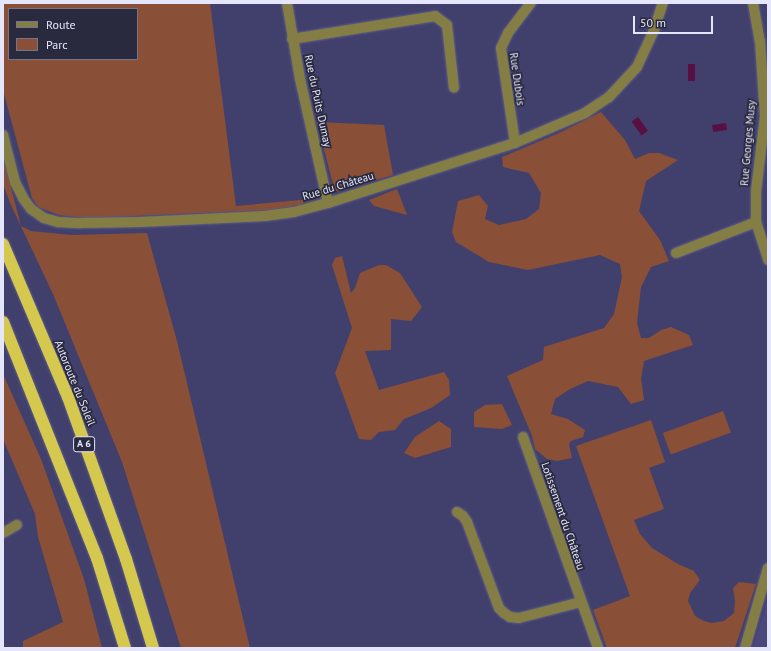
<!DOCTYPE html>
<html>
<head>
<meta charset="utf-8">
<style>
	body { margin:0 }
	#map { position:relative; width:771px; height:651px; overflow:hidden; background:#41406d; font-family:"PT Sans",sans-serif }
	div>[style] { position:absolute }
	.built>* { inset:0; background:#49477b }
	.green>* { inset:0; background:#894f37; transform-origin:0 0 }
	.water>* { inset:0; background:#581042; transform-origin:0 0 }
	.roads { filter:drop-shadow(0 0 1px #5f5e87) drop-shadow(0 0 1px #5f5e87) }
	.minor>* { height:10px; margin:-5px; padding:0 5px; transform-origin:5px; border-radius:5px; background:#847e44 }
	.highway>* { height:12px; margin:-6px; padding:0 6px; transform-origin:6px; border-radius:6px; background:#d5c84e }
	span { translate:-50% -50%; white-space:nowrap; text-align:center; line-height:1.15; -webkit-text-stroke:3.5px #292a3e; paint-order:stroke }
	.shield-label span { padding:1px 3px; background:#292a3e; border:1px solid; border-radius:3px; -webkit-text-stroke-width:0 }
	.shield-label { font-size:10px; color:#e5e6fc; font-weight:700 }
	.street-label { font-size:11px; color:#e5e6fc }
	.frame { position:absolute; inset:0; border:4px solid #e5e6fc; pointer-events:none }
	.legend { position:absolute; left:8px; top:8px; width:130px; height:52px; box-sizing:border-box; background:#292a3e; border:1px solid #74758a; margin:0; padding:5px 7px; list-style:none; font-size:12px; color:#e5e6fc }
	.legend li { display:flex; align-items:center; gap:8px; height:20px }
	.legend b { width:20px; border:1px solid #74758a }
	.scale { position:absolute; left:633px; top:16px; width:80px; height:18px; box-sizing:border-box; border:2px solid #e5e6fc; border-top:0; padding-left:5px; font-size:12px; line-height:14px; white-space:nowrap; color:#e5e6fc; -webkit-text-stroke:3px #292a3e; paint-order:stroke }
</style>
</head>
<body>
<div id="map">
	<div class="built">
		<i style="clip-path:polygon(768px 597px,768px 648px,753px 648px,766px 603px)"></i>
	</div>
	<div class="green">
		<i style="clip-path:polygon(evenodd,3px 3px,210px 3px,236px 206px,312px 199px,299px 205px,270px 210px,132px 216px,84px 218px,59px 215px,38px 207px,32px 198px,3px 90px,3px 3px,9px 9px,137px 9px,137px 59px,9px 59px,9px 9px)"></i>
		<i style="clip-path:polygon(601px 112px,625px 140px,635px 159px,649px 153px,659px 153px,678px 160px,646px 181px,639px 211px,660px 240px,669px 261px,651px 267px,641px 287px,637px 323px,641px 338px,649px 338px,661px 330px,671px 327px,689px 335px,693px 345px,644px 361px,641px 379px,644px 400px,631px 404px,618px 387px,588px 381px,570px 389px,555px 399px,551px 414px,568px 419px,585px 430px,583px 437px,571px 441px,569px 444px,572px 458px,557px 461px,547px 459px,535px 449px,532px 436px,507px 376px,543px 360px,544px 347px,604px 328px,614px 314px,622px 277px,620px 264px,600px 255px,528px 270px,489px 262px,456px 242px,452px 232px,458px 201px,479px 195px,488px 206px,485px 219px,499px 225px,526px 219px,539px 209px,541px 193px,529px 173px,503px 167px,502px 157px,559px 133px)"></i>
		<i style="clip-path:polygon(317px 122px,384px 125px,393px 175px,335px 192px)"></i>
		<i style="clip-path:polygon(3px 157px,21px 226px,31px 231px,72px 235px,147px 233px,177px 341px,250px 648px,181px 648px,122px 462px,53px 294px,10px 203px,3px 184px)"></i>
		<i style="clip-path:polygon(397px 189px,407px 215px,374px 206px,369px 200px)"></i>
		<i style="clip-path:polygon(342px 256px,351px 293px,355px 288px,360px 273px,379px 265px,386px 265px,400px 273px,422px 307px,411px 321px,391px 319px,391px 350px,365px 351px,379px 390px,444px 372px,449px 380px,450px 395px,431px 408px,404px 419px,395px 430px,379px 432px,371px 440px,359px 439px,335px 373px,352px 328px,332px 265px,335px 258px)"></i>
		<i style="clip-path:polygon(3px 374px,41px 459px,84px 579px,102px 648px,23px 648px,23px 641px,63px 622px,38px 537px,35px 514px,3px 439px)"></i>
		<i style="clip-path:polygon(502px 404px,512px 425px,502px 429px,474px 427px,474px 412px,485px 405px)"></i>
		<i style="left:723px;top:411px;width:23px;height:64px;rotate:70deg"></i>
		<i style="clip-path:polygon(651px 420px,665px 462px,649px 468px,664px 509px,634px 520px,640px 534px,652px 548px,678px 564px,694px 571px,700px 580px,690px 593px,688px 601px,695px 616px,704px 621px,712px 623px,724px 621px,734px 613px,735px 601px,733px 588px,739px 582px,756px 584px,735px 648px,607px 648px,593px 610px,630px 596px,576px 446px)"></i>
		<i style="clip-path:polygon(439px 421px,451px 429px,451px 447px,415px 458px,404px 453px,415px 437px)"></i>
	</div>
	<div class="water">
		<i style="left:688px;top:64px;width:7px;height:17px"></i>
		<i style="left:638px;top:117px;width:17px;height:8px;rotate:54deg"></i>
		<i style="left:726px;top:123px;width:7px;height:14px;rotate:82deg"></i>
	</div>
	<div class="roads">
		<div class="minor">
			<i style="left:287px;top:3px;width:77px;rotate:80.3deg"></i>
			<i style="left:300px;top:79px;width:127px;rotate:77.3deg"></i>
			<i style="left:753px;top:3px;width:39px;rotate:80deg"></i>
			<i style="left:760px;top:41px;width:75px;rotate:86.2deg"></i>
			<i style="left:765px;top:116px;width:77px;rotate:96.8deg"></i>
			<i style="left:756px;top:192px;width:30px;rotate:90deg"></i>
			<i style="left:756px;top:222px;width:40px;rotate:72deg"></i>
			<i style="left:292px;top:39px;width:145px;rotate:-9.1deg"></i>
			<i style="left:435px;top:16px;width:15px;rotate:37deg"></i>
			<i style="left:447px;top:25px;width:63px;rotate:83.7deg"></i>
			<i style="left:3px;top:135px;width:49px;rotate:75.7deg"></i>
			<i style="left:15px;top:182px;width:18px;rotate:63deg"></i>
			<i style="left:23px;top:198px;width:14px;rotate:54deg"></i>
			<i style="left:31px;top:209px;width:16px;rotate:35deg"></i>
			<i style="left:44px;top:218px;width:15px;rotate:16deg"></i>
			<i style="left:58px;top:222px;width:22px;rotate:3deg"></i>
			<i style="left:80px;top:223px;width:60px;rotate:-1deg"></i>
			<i style="left:140px;top:222px;width:125px;rotate:-2.7deg"></i>
			<i style="left:265px;top:216px;width:29px;rotate:-8deg"></i>
			<i style="left:294px;top:212px;width:35px;rotate:-15deg"></i>
			<i style="left:328px;top:203px;width:196px;rotate:-17.8deg"></i>
			<i style="left:515px;top:143px;width:76px;rotate:-23.2deg"></i>
			<i style="left:585px;top:113px;width:29px;rotate:-34deg"></i>
			<i style="left:609px;top:97px;width:41px;rotate:-47deg"></i>
			<i style="left:637px;top:67px;width:41px;rotate:-65.3deg"></i>
			<i style="left:654px;top:30px;width:28px;rotate:-72deg"></i>
			<i style="left:515px;top:143px;width:96px;rotate:-98.4deg"></i>
			<i style="left:501px;top:48px;width:17px;rotate:-65deg"></i>
			<i style="left:508px;top:33px;width:38px;rotate:-53deg"></i>
			<i style="left:676px;top:253px;width:86px;rotate:-21.2deg"></i>
			<i style="left:523px;top:437px;width:224px;rotate:70.4deg"></i>
			<i style="left:457px;top:512px;width:7px;rotate:34deg"></i>
			<i style="left:463px;top:516px;width:7px;rotate:56deg"></i>
			<i style="left:467px;top:522px;width:92px;rotate:69.6deg"></i>
			<i style="left:499px;top:608px;width:7px;rotate:45deg"></i>
			<i style="left:504px;top:613px;width:7px;rotate:34deg"></i>
			<i style="left:510px;top:617px;width:9px;rotate:6deg"></i>
			<i style="left:519px;top:618px;width:64px;rotate:-14.5deg"></i>
			<i style="left:3px;top:533px;width:16px;rotate:-30deg"></i>
			<i style="left:745px;top:648px;width:83px;rotate:-74deg"></i>
		</div>
		<div class="highway">
			<i style="left:3px;top:244px;width:166px;rotate:67deg"></i>
			<i style="left:68px;top:397px;width:172px;rotate:70.3deg"></i>
			<i style="left:126px;top:559px;width:93px;rotate:73.1deg"></i>
			<i style="left:3px;top:322px;width:254px;rotate:68.3deg"></i>
			<i style="left:97px;top:558px;width:94px;rotate:72.7deg"></i>
		</div>
	</div>
	<div class="shield-label">
		<span style="left:84px;top:444px">A 6</span>
	</div>
	<div class="street-label">
		<span style="left:517px;top:79px;rotate:82deg">Rue Dubois</span>
		<span style="left:318px;top:101px;rotate:78deg">Rue du Puits Dumay</span>
		<span style="left:748px;top:143px;rotate:-85deg">Rue Georges Musy</span>
		<span style="left:338px;top:186px;rotate:-17deg">Rue du Château</span>
		<span style="left:75px;top:383px;rotate:68deg">Autoroute du Soleil</span>
		<span style="left:563px;top:516px;rotate:71deg">Lotissement du Château</span>
	</div>
	<div class="frame"></div>
	<ul class="legend">
	<li><b style="height:5px;background:#847e44"></b>Route</li>
	<li><b style="height:11px;background:#894f37"></b>Parc</li>
	</ul>
	<div class="scale">50 m</div>
</div>
</body>
</html>
